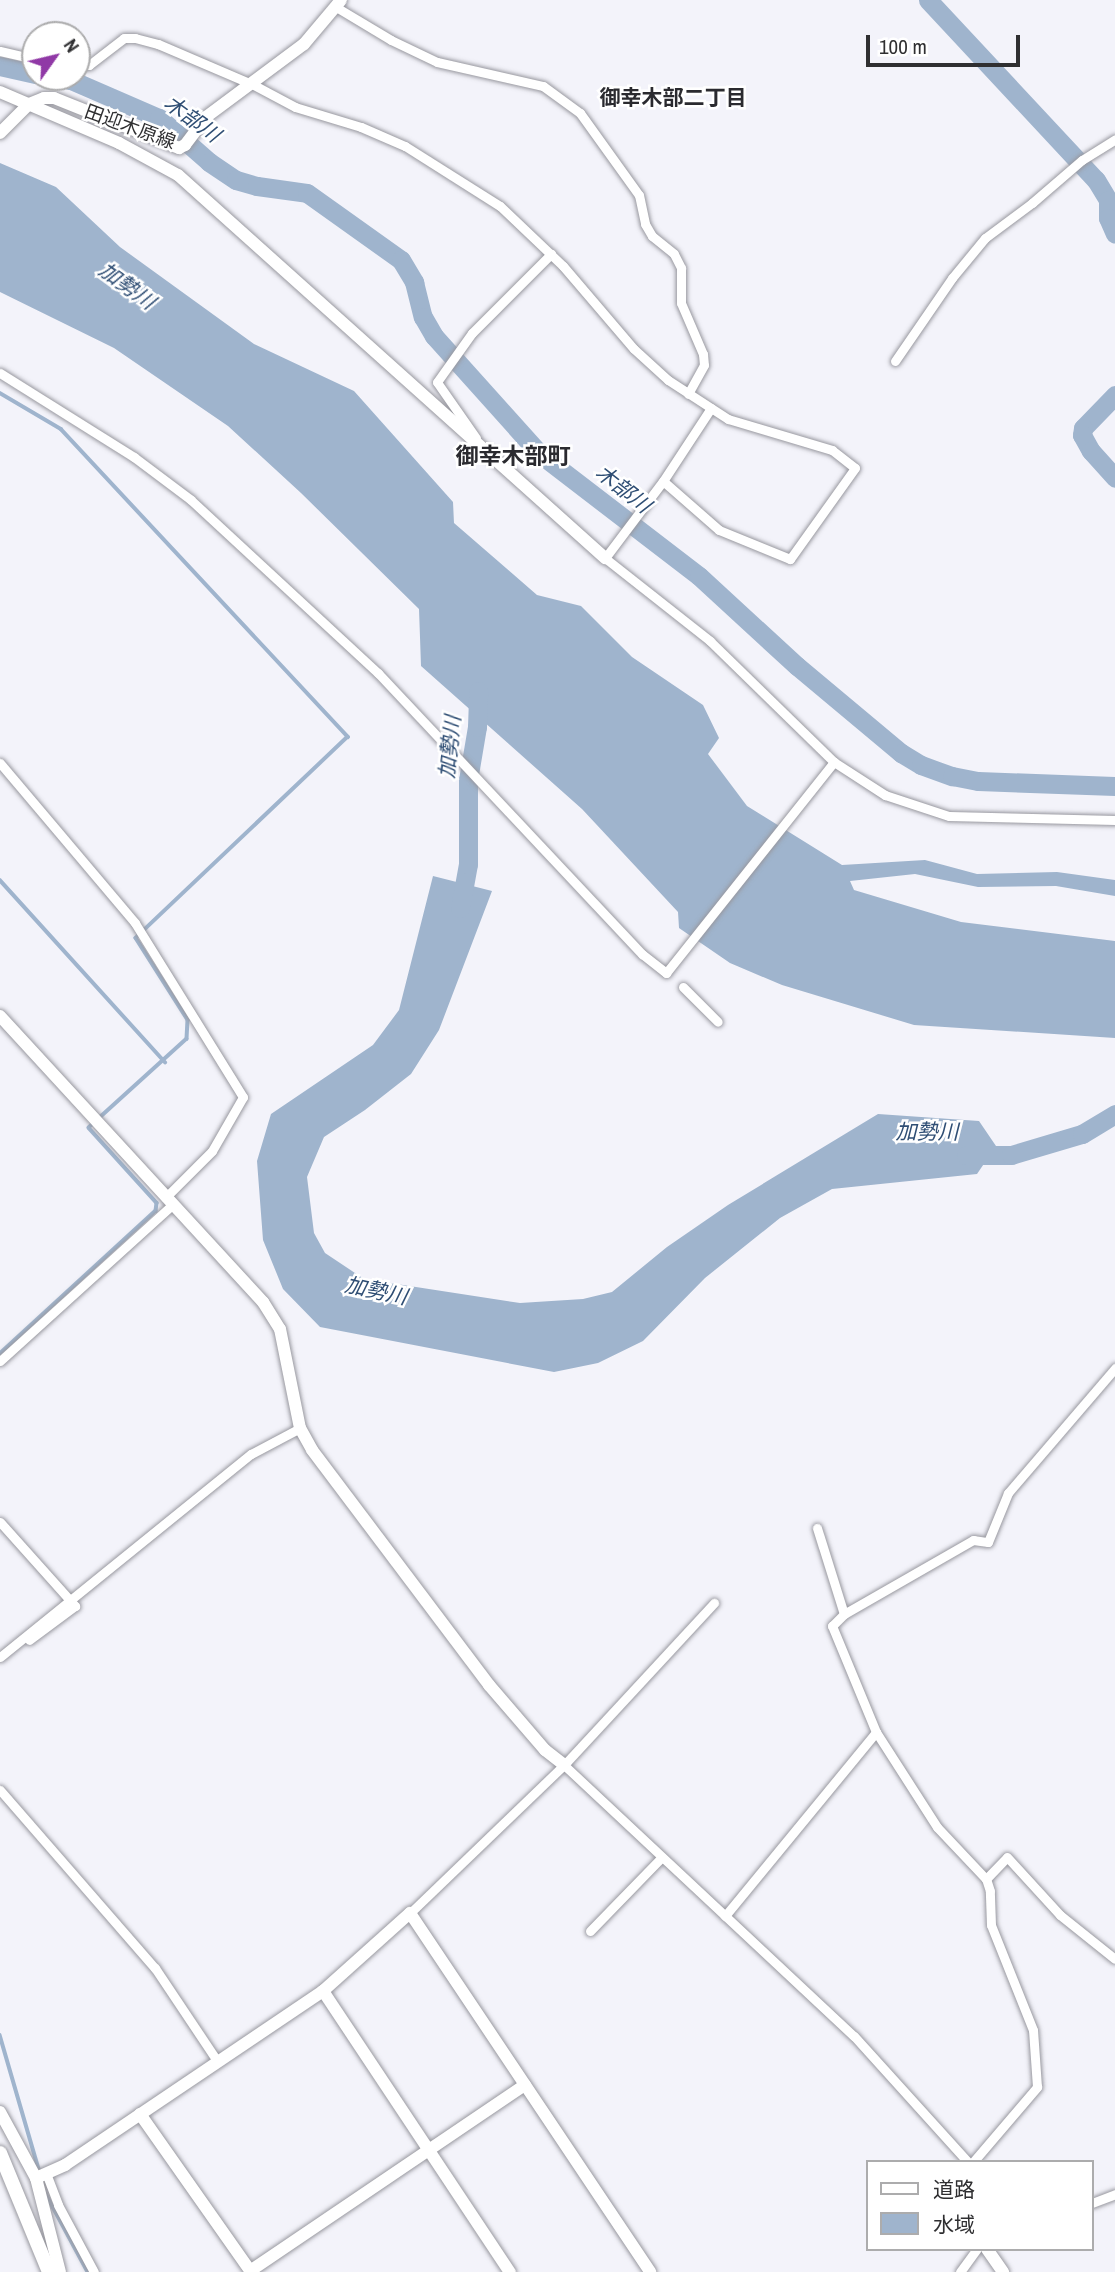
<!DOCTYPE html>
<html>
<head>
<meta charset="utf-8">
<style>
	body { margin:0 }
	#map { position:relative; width:1115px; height:2272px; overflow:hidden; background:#f3f3fa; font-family:"Archivo Narrow","Noto Sans JP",sans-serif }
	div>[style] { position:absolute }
	.water>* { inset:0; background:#9fb4cd }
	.stream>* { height:3.5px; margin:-1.75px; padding:0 1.75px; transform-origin:1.75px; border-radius:1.75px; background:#9fb4cd }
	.river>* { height:19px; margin:-9.5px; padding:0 9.5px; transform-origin:9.5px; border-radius:9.5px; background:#9fb4cd }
	.roads { filter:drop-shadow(0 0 2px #98989f) drop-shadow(0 0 2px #98989f) }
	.minor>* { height:9px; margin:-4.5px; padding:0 4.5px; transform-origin:4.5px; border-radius:4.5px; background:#fff }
	.tertiary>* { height:12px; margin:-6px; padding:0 6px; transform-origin:6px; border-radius:6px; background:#fff }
	.secondary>* { height:12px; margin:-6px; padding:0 6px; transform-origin:6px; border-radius:6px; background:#fff }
	.primary>* { height:14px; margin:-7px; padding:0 7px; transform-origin:7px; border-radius:7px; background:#fff }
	span { translate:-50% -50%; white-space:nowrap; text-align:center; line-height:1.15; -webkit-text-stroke:5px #fff; paint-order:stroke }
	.street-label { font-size:19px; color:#2f2f31 }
	.neighbourhood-label { font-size:21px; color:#2a2a2f; font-weight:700 }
	.water-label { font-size:21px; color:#2f4e74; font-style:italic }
	.quarter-label { font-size:23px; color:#2a2a2f; font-weight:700 }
	.legend { position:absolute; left:866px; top:2160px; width:228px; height:91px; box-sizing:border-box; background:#fff; border:2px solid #acacad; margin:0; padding:9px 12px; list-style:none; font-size:21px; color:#2f2f31 }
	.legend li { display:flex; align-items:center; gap:14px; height:35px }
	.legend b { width:35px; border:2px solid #acacad }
	.north { position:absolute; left:21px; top:21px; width:70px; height:70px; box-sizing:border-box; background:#fff; border:2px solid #acacad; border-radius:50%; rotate:56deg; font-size:19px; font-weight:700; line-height:28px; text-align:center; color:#2f2f31 }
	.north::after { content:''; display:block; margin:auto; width:24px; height:32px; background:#9039a6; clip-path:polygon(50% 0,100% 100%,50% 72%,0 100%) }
	.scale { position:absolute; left:866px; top:35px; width:154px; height:32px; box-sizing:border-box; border:4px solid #2f2f31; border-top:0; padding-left:9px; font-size:21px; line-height:24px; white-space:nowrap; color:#2f2f31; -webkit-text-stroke:5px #fff; paint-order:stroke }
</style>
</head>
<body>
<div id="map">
	<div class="water">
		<i style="clip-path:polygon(0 163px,56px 187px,120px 247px,254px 344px,354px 391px,453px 502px,454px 523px,537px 595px,581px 606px,632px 657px,703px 705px,719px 738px,708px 754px,747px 806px,842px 865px,925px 860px,977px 874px,1057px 872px,1115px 880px,1115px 896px,1056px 886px,978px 887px,915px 874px,850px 881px,854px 890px,961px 922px,1115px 941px,1115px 1038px,914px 1025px,782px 985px,730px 963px,679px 928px,678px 912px,582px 809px,421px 666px,419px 609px,301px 493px,228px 426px,114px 348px,0 292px)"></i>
		<i style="clip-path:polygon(433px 876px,492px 891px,439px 1030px,411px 1074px,365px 1110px,324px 1137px,307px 1177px,314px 1233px,325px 1253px,364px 1279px,520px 1303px,583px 1299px,612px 1292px,667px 1247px,728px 1205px,878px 1114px,979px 1121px,996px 1146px,977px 1174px,832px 1189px,780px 1218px,705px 1278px,643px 1341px,598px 1363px,554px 1372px,320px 1327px,283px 1289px,263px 1240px,257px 1161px,271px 1114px,373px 1045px,399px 1010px)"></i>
	</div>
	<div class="stream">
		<i style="left:0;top:393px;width:71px;rotate:30.5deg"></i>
		<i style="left:61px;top:429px;width:421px;rotate:47deg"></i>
		<i style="left:348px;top:737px;width:292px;rotate:136.5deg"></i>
		<i style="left:136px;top:938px;width:97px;rotate:57.6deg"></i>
		<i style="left:188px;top:1020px;width:19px;rotate:93deg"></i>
		<i style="left:187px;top:1039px;width:132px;rotate:137.8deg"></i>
		<i style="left:89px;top:1128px;width:101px;rotate:47.8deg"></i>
		<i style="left:157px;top:1203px;width:8px;rotate:97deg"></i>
		<i style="left:156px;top:1211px;width:212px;rotate:137.5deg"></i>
		<i style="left:0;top:880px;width:246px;rotate:47.8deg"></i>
		<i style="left:0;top:2035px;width:144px;rotate:73.8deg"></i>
		<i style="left:46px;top:2194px;width:89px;rotate:61.7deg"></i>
	</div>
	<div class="river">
		<i style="left:928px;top:0;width:246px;rotate:47deg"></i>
		<i style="left:1096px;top:180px;width:23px;rotate:59deg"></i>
		<i style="left:1108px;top:200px;width:18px;rotate:90deg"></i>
		<i style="left:1108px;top:218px;width:17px;rotate:66deg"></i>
		<i style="left:0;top:66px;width:36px;rotate:13deg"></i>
		<i style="left:55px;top:77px;width:16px;rotate:11deg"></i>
		<i style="left:71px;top:80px;width:96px;rotate:23.4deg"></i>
		<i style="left:159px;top:118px;width:67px;rotate:41.3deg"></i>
		<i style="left:209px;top:162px;width:32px;rotate:34deg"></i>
		<i style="left:236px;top:180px;width:22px;rotate:16deg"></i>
		<i style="left:257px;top:186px;width:50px;rotate:8deg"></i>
		<i style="left:307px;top:193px;width:115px;rotate:35.5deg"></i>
		<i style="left:401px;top:260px;width:26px;rotate:59deg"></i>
		<i style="left:414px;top:282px;width:36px;rotate:76deg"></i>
		<i style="left:423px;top:317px;width:22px;rotate:60deg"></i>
		<i style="left:434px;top:336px;width:159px;rotate:48.1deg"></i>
		<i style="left:540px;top:454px;width:200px;rotate:37.5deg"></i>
		<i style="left:699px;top:576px;width:133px;rotate:42.6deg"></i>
		<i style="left:797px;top:666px;width:136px;rotate:39.9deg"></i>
		<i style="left:901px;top:753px;width:23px;rotate:31deg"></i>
		<i style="left:921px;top:765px;width:33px;rotate:20deg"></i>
		<i style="left:952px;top:776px;width:26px;rotate:11deg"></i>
		<i style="left:978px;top:781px;width:137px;rotate:2.1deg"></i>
		<i style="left:1115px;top:395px;width:46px;rotate:134.1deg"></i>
		<i style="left:1083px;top:428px;width:7px;rotate:98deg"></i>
		<i style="left:1082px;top:435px;width:18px;rotate:61deg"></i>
		<i style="left:1091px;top:451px;width:36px;rotate:48deg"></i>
		<i style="left:460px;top:908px;width:45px;rotate:-79.7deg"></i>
		<i style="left:468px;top:864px;width:84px;rotate:-90deg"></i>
		<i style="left:468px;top:780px;width:54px;rotate:-80.4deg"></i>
		<i style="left:477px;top:727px;width:36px;rotate:-88deg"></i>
		<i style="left:966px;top:1155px;width:45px"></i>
		<i style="left:1011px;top:1155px;width:74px;rotate:-16.5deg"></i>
		<i style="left:1082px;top:1134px;width:39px;rotate:-31deg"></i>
	</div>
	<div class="roads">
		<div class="minor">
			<i style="left:336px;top:7px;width:64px;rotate:31deg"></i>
			<i style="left:391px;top:40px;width:51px;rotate:25.6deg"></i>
			<i style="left:437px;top:62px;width:109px;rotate:12.8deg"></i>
			<i style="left:543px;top:86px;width:46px;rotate:36.1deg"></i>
			<i style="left:580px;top:113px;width:101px;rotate:54.3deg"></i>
			<i style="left:639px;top:195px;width:30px;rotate:78deg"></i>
			<i style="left:645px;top:224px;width:14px;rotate:60deg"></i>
			<i style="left:652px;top:236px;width:28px;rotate:39deg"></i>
			<i style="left:674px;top:254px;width:16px;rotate:63deg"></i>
			<i style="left:681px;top:268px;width:35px;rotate:90deg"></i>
			<i style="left:681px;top:303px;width:56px;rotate:66.7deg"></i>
			<i style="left:703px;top:354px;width:11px;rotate:85deg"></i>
			<i style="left:704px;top:365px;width:33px;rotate:119deg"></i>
			<i style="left:0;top:51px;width:36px;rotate:13deg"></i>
			<i style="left:77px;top:65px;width:12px"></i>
			<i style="left:89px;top:65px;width:44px;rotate:-37.6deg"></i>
			<i style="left:124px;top:38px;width:11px"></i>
			<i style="left:135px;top:38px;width:24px;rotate:15deg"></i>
			<i style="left:158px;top:44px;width:102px;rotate:23.1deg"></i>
			<i style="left:252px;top:84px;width:49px;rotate:28.1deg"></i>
			<i style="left:295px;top:107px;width:69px;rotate:16.9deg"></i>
			<i style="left:361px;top:127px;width:48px;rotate:23.4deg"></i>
			<i style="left:405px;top:146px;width:112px;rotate:32.3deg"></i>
			<i style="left:500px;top:206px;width:87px;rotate:43.6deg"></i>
			<i style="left:563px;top:266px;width:109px;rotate:49.5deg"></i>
			<i style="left:634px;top:349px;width:46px;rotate:42.4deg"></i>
			<i style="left:668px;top:380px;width:72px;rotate:33deg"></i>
			<i style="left:728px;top:419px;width:109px;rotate:16.6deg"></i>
			<i style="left:832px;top:450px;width:29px;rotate:38deg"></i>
			<i style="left:855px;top:468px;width:112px;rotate:125.5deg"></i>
			<i style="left:790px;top:559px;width:77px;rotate:-157.8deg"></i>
			<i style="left:719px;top:530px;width:74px;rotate:-138.8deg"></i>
			<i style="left:895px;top:361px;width:101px;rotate:-55.5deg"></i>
			<i style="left:952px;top:278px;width:52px;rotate:-50.5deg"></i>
			<i style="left:985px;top:238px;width:59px;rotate:-36.7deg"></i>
			<i style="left:1032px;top:203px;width:66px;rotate:-40.7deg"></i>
			<i style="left:1082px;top:160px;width:39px;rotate:-32deg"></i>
			<i style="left:0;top:373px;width:158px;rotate:32.1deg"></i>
			<i style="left:134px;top:457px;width:71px;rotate:37deg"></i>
			<i style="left:191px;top:500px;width:255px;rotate:42.8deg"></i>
			<i style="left:378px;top:673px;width:386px;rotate:46.8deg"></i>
			<i style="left:642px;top:954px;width:31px;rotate:38deg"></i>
			<i style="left:666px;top:973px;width:270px;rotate:-51.5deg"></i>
			<i style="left:711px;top:408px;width:87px;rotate:123.3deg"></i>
			<i style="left:663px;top:481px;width:96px;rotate:127deg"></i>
			<i style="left:605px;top:558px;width:134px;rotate:38.3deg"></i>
			<i style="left:710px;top:641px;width:173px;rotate:44.3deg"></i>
			<i style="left:834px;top:762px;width:61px;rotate:32.9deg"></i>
			<i style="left:885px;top:795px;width:67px;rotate:18.2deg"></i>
			<i style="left:949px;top:816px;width:166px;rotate:1.4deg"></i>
			<i style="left:476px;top:438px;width:68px;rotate:-124.9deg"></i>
			<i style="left:437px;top:382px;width:60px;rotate:-54.5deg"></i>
			<i style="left:472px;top:333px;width:112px;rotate:-45deg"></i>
			<i style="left:0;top:763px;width:209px;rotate:49.8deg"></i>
			<i style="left:135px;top:923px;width:205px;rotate:58.2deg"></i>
			<i style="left:243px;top:1097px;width:62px;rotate:119.9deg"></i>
			<i style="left:212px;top:1151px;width:66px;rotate:135deg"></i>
			<i style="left:683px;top:987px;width:49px;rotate:45deg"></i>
			<i style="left:0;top:1361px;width:232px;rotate:-42.2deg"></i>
			<i style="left:0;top:1522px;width:113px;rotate:48.2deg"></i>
			<i style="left:75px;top:1606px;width:57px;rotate:143.5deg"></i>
			<i style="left:817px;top:1528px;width:90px;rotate:72.6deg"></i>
			<i style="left:0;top:1657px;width:323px;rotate:-39deg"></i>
			<i style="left:251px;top:1454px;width:55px;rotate:-28deg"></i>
			<i style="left:564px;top:1765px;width:397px;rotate:43.1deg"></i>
			<i style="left:854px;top:2036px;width:170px;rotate:47.9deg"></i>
			<i style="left:0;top:1790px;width:236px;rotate:49deg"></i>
			<i style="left:155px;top:1968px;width:113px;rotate:56.2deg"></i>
			<i style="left:986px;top:1879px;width:30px;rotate:-46deg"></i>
			<i style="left:1007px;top:1857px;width:79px;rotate:47.6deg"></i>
			<i style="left:1060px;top:1915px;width:70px;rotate:38.7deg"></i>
			<i style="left:410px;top:1913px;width:214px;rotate:-43.9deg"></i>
			<i style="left:564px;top:1765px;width:221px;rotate:-47.2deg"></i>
			<i style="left:725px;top:1916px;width:238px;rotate:-50.6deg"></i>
			<i style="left:590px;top:1931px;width:103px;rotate:-45.8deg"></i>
			<i style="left:973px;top:2162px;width:99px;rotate:-49.5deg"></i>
			<i style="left:1037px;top:2087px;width:57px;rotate:-94deg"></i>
			<i style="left:1033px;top:2030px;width:113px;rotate:-111.8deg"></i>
			<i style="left:991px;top:1925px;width:34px;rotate:-92deg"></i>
			<i style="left:990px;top:1891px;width:13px;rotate:-108deg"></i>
			<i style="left:986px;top:1879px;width:71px;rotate:-133.3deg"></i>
			<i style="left:937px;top:1827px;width:113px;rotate:-122.7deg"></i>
			<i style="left:876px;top:1732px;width:115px;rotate:-112.5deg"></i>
			<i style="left:832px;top:1626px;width:17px;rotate:-45deg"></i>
			<i style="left:844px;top:1614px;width:149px;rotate:-29.8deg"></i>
			<i style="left:973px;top:1540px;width:15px;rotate:8deg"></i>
			<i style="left:988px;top:1542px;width:53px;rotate:-67.8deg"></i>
			<i style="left:1008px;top:1493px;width:165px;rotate:-49.4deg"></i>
			<i style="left:46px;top:2173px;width:34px;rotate:69deg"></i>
			<i style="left:58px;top:2205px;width:76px;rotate:61.8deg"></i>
			<i style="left:1092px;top:2203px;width:25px;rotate:-21deg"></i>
			<i style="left:960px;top:2272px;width:29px;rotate:-54deg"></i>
		</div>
		<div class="tertiary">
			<i style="left:0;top:92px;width:129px;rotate:23.2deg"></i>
			<i style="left:119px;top:143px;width:67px;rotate:28.5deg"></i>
			<i style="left:178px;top:175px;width:574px;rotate:41.89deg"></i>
			<i style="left:0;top:1016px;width:389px;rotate:47.4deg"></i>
			<i style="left:263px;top:1302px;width:32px;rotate:58deg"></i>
			<i style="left:280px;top:1329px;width:101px;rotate:78.6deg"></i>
			<i style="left:300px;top:1428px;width:25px;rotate:61deg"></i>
			<i style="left:312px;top:1450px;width:294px;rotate:53deg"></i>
			<i style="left:489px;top:1685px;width:86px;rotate:49.3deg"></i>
			<i style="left:545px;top:1750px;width:24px;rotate:38deg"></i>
			<i style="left:323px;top:1991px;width:338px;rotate:56.4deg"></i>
			<i style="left:0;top:2112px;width:75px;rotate:61.4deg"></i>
			<i style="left:36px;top:2178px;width:97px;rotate:75.7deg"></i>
			<i style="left:140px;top:2114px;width:193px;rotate:54.9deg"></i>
			<i style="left:36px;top:2178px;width:32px;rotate:-24deg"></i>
			<i style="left:65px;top:2165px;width:311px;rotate:-34deg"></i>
			<i style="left:323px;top:1991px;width:117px;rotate:-41.9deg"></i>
			<i style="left:410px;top:1913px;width:432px;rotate:56.2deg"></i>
			<i style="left:987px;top:2249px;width:28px;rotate:55deg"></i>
			<i style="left:250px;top:2271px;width:332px;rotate:-34.1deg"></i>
		</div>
		<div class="secondary">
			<i style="left:0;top:133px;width:41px;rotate:-45deg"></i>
			<i style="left:29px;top:104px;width:16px;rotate:-22deg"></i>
			<i style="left:44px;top:98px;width:10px"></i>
			<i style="left:54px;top:98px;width:135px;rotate:21.8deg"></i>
			<i style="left:179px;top:148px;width:7px;rotate:-27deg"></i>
			<i style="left:185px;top:145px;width:35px;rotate:-53deg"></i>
			<i style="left:206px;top:117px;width:122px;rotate:-36.7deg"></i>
			<i style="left:304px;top:44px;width:57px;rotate:-49.9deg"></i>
		</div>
		<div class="primary">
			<i style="left:0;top:2153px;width:129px;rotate:67.6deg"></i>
		</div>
	</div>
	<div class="street-label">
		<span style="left:130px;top:127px;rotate:20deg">田迎木原線</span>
	</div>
	<div class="neighbourhood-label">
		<span style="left:673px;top:98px">御幸木部二丁目</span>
	</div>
	<div class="water-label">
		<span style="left:192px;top:119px;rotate:36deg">木部川</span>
		<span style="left:127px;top:286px;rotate:36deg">加勢川</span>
		<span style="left:623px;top:489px;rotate:38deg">木部川</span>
		<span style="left:450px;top:747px;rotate:-84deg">加勢川</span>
		<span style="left:927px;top:1132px">加勢川</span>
		<span style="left:376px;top:1291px;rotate:12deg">加勢川</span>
	</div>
	<div class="quarter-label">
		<span style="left:513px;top:456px">御幸木部町</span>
	</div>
	<ul class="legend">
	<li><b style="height:9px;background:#fff"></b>道路</li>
	<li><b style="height:19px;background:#9fb4cd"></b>水域</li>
	</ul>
	<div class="north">N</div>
	<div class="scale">100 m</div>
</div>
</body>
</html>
